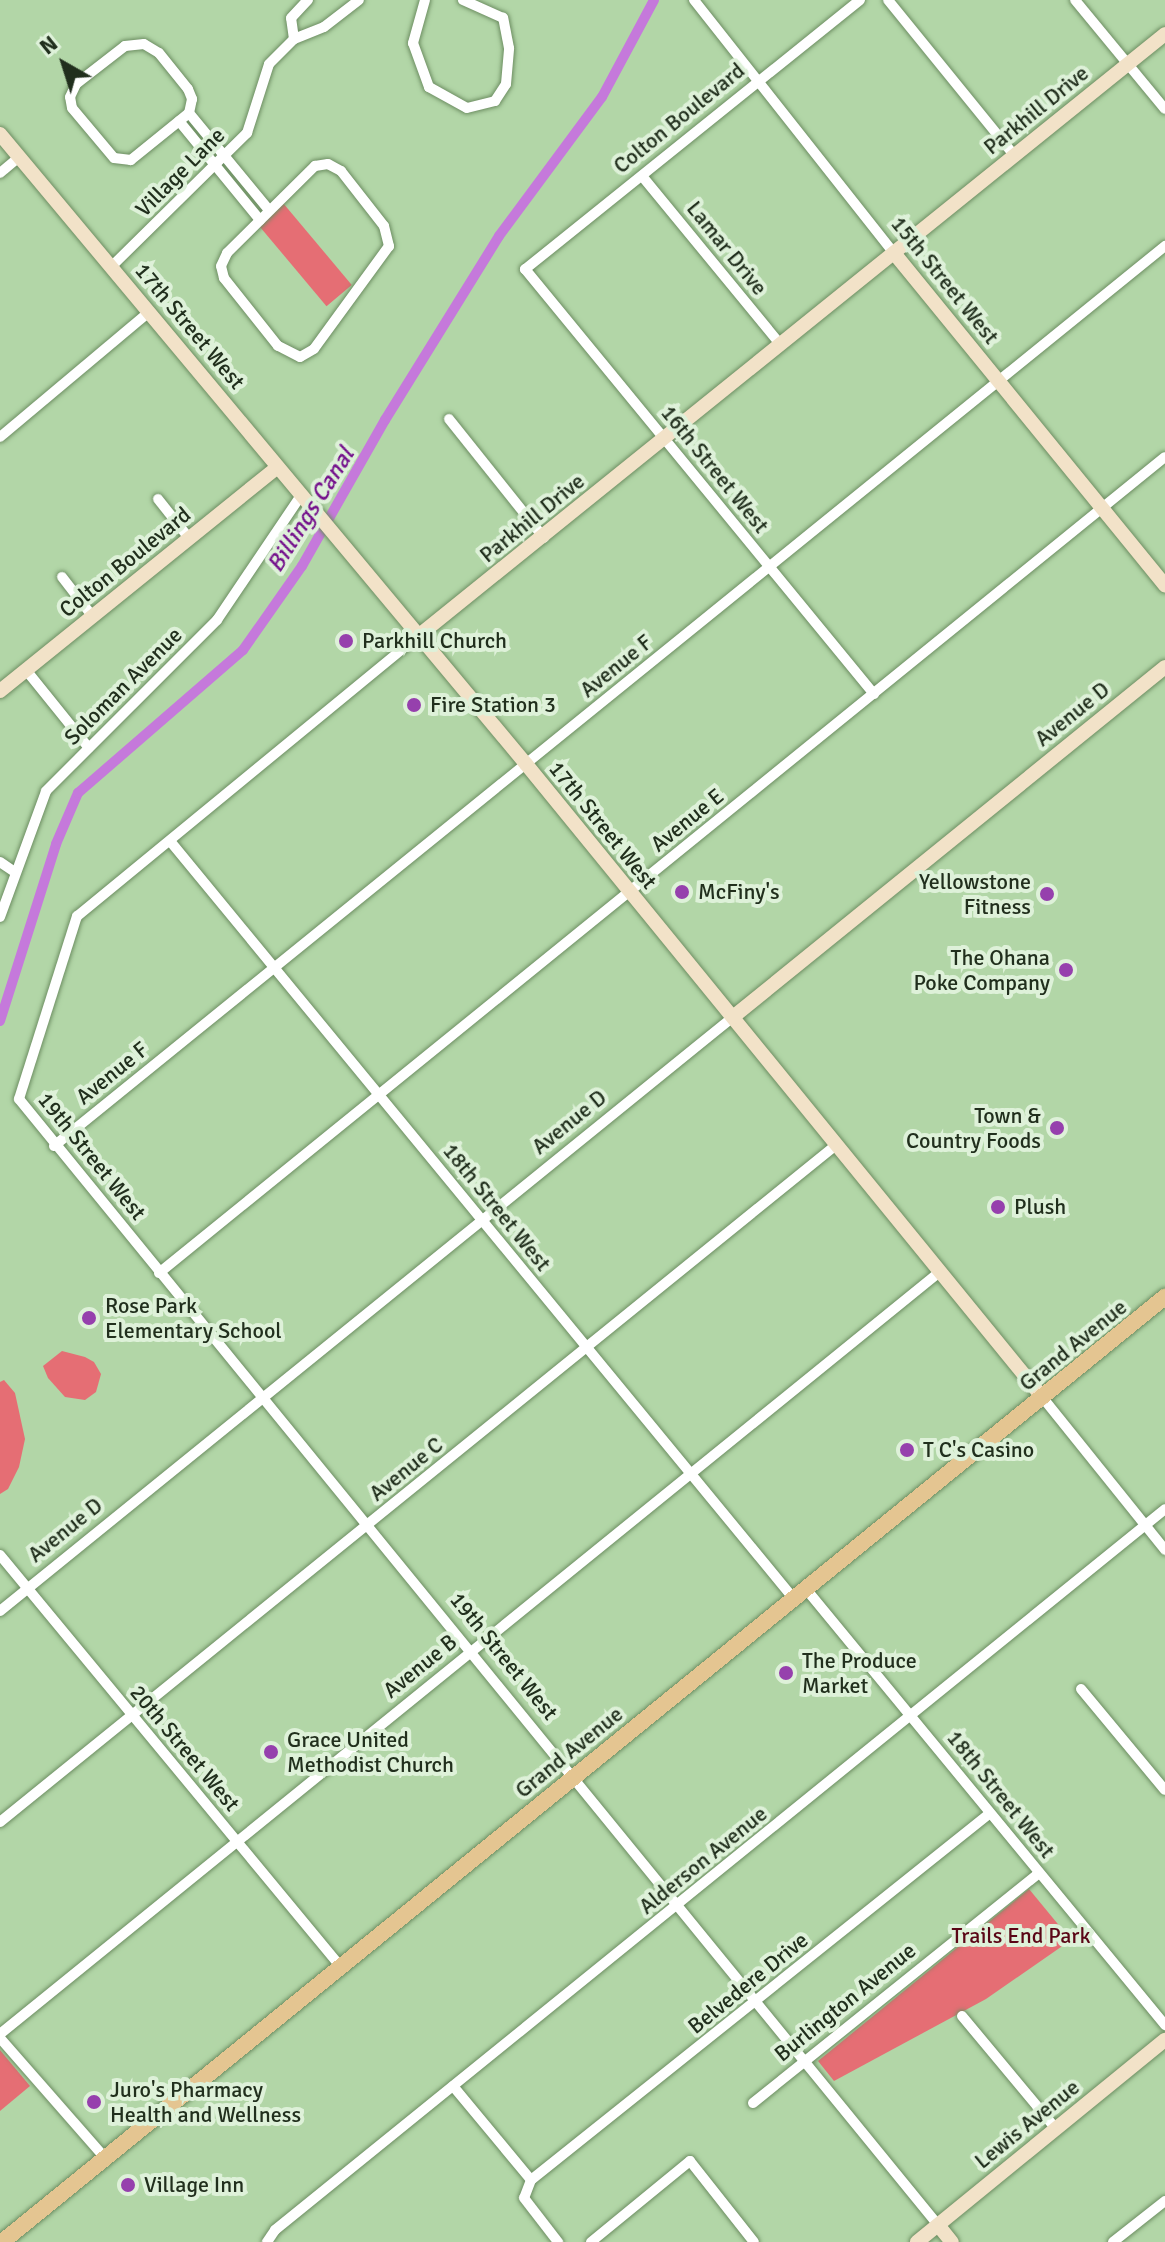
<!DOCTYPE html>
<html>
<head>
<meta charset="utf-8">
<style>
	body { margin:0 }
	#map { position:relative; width:1165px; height:2242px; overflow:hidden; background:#b2d6a7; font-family:Signika,sans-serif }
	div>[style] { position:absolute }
	.green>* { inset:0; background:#e56e74; transform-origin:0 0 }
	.canal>* { height:10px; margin:-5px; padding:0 5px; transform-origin:5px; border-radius:5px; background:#c579db }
	.roads { filter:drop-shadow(0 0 2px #6d8e62) drop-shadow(0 0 2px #6d8e62) }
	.street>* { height:10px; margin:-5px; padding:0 5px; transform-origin:5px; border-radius:5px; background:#fff }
	.secondary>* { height:14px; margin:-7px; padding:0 7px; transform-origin:7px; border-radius:7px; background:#f2e2c8 }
	.primary>* { height:16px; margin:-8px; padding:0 8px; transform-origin:8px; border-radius:8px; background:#e4c591 }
	.dots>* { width:22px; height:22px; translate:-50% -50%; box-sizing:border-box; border:4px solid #def1d9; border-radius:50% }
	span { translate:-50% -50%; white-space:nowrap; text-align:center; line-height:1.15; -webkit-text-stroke:8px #def1d9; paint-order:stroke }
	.street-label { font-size:22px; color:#212f1d }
	.poi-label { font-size:22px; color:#212f1d }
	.left { translate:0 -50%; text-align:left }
	.right { translate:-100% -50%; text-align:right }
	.park-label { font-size:22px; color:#5a0616 }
	.water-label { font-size:24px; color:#74118c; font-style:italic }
	.north { position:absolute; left:24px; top:24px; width:80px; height:80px; -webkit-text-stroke:6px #def1d9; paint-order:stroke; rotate:321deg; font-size:22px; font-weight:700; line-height:32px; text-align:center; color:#212f1d }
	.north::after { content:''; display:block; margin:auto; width:28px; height:36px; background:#212f1d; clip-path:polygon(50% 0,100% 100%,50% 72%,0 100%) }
</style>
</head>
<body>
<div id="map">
	<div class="green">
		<i style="left:283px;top:203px;width:107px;height:33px;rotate:50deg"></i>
		<i style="clip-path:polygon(62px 1351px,85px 1357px,94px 1362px,101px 1374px,96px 1392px,85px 1400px,65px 1397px,48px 1378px,43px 1366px)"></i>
		<i style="clip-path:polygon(4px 1380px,15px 1393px,25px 1439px,19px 1467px,8px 1489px,0 1494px,0 1382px)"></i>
		<i style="clip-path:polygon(1029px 1889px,1071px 1940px,986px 1999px,834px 2081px,818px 2061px)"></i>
		<i style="clip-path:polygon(0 2050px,30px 2086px,0 2111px)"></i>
	</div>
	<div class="canal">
		<i style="left:0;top:1021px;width:186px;rotate:-72.4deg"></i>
		<i style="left:56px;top:844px;width:56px;rotate:-66.7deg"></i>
		<i style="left:78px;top:793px;width:218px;rotate:-40.9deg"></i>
		<i style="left:243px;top:650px;width:103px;rotate:-54.9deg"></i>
		<i style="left:302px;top:566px;width:168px;rotate:-60.4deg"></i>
		<i style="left:385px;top:420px;width:216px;rotate:-58.2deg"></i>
		<i style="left:499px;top:236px;width:173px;rotate:-53.5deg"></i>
		<i style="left:602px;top:97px;width:110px;rotate:-61.8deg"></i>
	</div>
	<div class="roads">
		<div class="street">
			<i style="left:425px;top:0;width:45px;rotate:105.6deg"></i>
			<i style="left:413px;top:43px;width:47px;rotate:70deg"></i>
			<i style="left:429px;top:87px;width:43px;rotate:28.9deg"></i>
			<i style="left:467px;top:108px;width:29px;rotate:-14deg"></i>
			<i style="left:495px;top:101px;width:20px;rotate:-57deg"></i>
			<i style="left:506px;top:84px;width:36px;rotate:-85deg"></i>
			<i style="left:509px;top:48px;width:31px;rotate:-101deg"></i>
			<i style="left:503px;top:18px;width:44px;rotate:-155.8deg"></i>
			<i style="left:694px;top:0;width:323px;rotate:51.7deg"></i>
			<i style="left:860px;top:0;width:430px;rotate:141.2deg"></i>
			<i style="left:525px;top:269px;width:550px;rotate:50.61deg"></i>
			<i style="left:888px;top:0;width:201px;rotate:50.9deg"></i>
			<i style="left:1075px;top:0;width:141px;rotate:50.5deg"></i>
			<i style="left:294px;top:39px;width:21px;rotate:-98deg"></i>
			<i style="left:291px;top:18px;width:25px;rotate:-47deg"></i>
			<i style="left:144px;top:44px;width:17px;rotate:31deg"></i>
			<i style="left:159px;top:53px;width:46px;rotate:51.1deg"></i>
			<i style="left:188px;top:89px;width:11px;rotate:68deg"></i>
			<i style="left:192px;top:99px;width:14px;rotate:102deg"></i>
			<i style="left:189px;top:113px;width:75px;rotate:141deg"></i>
			<i style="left:131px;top:160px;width:17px;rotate:-173deg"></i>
			<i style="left:114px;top:158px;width:65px;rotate:-130deg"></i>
			<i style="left:72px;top:108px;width:11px;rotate:-100deg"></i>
			<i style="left:70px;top:97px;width:14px;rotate:-65deg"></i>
			<i style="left:76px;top:84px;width:62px;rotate:-37.8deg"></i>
			<i style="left:125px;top:46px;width:19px;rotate:-6deg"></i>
			<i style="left:189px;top:113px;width:126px;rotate:50.5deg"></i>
			<i style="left:179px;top:121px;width:128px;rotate:50.7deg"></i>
			<i style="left:328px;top:164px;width:15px;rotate:28deg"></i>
			<i style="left:341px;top:171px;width:70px;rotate:52deg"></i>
			<i style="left:384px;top:226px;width:21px;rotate:76deg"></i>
			<i style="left:389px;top:246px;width:127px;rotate:126.1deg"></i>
			<i style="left:314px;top:349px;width:16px;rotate:150deg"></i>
			<i style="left:300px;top:357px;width:25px;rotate:-153deg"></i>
			<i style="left:278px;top:346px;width:87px;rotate:-128.5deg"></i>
			<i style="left:224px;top:278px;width:12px;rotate:-104deg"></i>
			<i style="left:221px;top:266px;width:14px;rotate:-65deg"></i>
			<i style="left:227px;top:253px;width:124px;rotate:-44.7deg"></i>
			<i style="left:315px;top:166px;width:13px;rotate:-9deg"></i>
			<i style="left:0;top:173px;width:25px;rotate:-40deg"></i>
			<i style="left:642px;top:176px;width:219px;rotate:50.6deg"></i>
			<i style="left:112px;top:266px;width:190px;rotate:-44.6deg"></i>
			<i style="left:247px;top:133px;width:72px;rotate:-72.3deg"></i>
			<i style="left:269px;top:64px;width:35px;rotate:-45deg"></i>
			<i style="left:294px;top:39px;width:32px;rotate:-22deg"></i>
			<i style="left:324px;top:27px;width:44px;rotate:-37.6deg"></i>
			<i style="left:449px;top:419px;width:152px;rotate:51.4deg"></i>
			<i style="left:0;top:437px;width:194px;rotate:-40deg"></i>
			<i style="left:158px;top:499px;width:50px;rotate:51.5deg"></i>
			<i style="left:62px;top:577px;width:51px;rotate:52.2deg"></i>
			<i style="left:417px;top:637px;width:440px;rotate:140.6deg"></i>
			<i style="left:77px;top:916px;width:192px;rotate:107.6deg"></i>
			<i style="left:19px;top:1099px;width:1453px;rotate:50.78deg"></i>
			<i style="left:26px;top:670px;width:100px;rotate:51.1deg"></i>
			<i style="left:170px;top:841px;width:982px;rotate:50.54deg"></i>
			<i style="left:0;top:862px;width:18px;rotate:34deg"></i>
			<i style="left:0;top:917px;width:134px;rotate:-69.9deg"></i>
			<i style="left:46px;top:791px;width:242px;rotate:-45deg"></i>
			<i style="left:217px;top:620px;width:148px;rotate:-56deg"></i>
			<i style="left:54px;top:1146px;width:1430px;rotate:-39.01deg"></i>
			<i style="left:159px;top:1273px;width:1295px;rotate:-39.05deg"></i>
			<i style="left:1043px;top:1398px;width:195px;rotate:51.2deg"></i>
			<i style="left:0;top:1555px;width:533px;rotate:50.4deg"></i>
			<i style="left:806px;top:1589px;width:565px;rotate:50.53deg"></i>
			<i style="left:0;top:1611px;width:943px;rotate:-39.02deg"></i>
			<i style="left:1081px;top:1689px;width:131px;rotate:50.3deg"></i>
			<i style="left:0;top:1822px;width:1076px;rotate:-39deg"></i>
			<i style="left:962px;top:2016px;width:147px;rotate:50.2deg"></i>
			<i style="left:0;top:2034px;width:1211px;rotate:-39.04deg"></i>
			<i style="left:0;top:2038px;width:159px;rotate:48.8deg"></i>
			<i style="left:453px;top:2086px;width:122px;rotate:50.3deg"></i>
			<i style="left:531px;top:2180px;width:19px;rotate:111deg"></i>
			<i style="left:524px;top:2198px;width:56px;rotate:52.3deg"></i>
			<i style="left:753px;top:2103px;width:367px;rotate:-38.8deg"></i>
			<i style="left:531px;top:2180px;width:586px;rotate:-38.63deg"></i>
			<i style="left:267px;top:2242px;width:14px;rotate:-56deg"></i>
			<i style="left:275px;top:2230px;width:1145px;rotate:-39.01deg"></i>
			<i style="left:591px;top:2242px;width:128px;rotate:-39.3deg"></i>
			<i style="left:690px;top:2161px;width:103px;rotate:51.7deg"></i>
			<i style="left:1113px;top:2242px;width:66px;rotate:-38.3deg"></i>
		</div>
		<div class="secondary">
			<i style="left:0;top:134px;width:821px;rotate:50.14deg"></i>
			<i style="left:526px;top:764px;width:818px;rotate:50.8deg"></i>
			<i style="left:894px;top:253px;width:429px;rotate:50.8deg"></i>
			<i style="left:417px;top:637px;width:961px;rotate:-38.87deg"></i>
			<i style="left:0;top:691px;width:355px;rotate:-38.9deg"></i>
			<i style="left:733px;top:1017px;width:556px;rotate:-39.01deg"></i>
			<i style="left:938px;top:2225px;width:22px;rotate:51deg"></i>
			<i style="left:917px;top:2242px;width:320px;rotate:-39.2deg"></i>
		</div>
		<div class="primary">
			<i style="left:2px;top:2242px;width:1499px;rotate:-39.1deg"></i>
		</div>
	</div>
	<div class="dots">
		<i style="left:346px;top:641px;background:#9640ad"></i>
		<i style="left:414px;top:705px;background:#9640ad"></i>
		<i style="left:682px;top:892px;background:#9640ad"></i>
		<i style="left:1047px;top:894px;background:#9640ad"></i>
		<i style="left:1066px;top:970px;background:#9640ad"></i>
		<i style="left:1057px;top:1128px;background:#9640ad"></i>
		<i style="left:998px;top:1207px;background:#9640ad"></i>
		<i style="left:89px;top:1318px;background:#9640ad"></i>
		<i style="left:907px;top:1450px;background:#9640ad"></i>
		<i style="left:786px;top:1673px;background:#9640ad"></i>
		<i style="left:271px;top:1752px;background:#9640ad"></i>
		<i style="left:94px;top:2102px;background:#9640ad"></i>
		<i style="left:128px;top:2185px;background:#9640ad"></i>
	</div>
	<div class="street-label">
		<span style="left:1036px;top:110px;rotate:-39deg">Parkhill Drive</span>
		<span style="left:679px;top:118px;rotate:-39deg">Colton Boulevard</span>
		<span style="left:180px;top:172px;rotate:-45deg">Village Lane</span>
		<span style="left:727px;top:248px;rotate:51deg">Lamar Drive</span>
		<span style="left:945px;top:280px;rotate:51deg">15th Street West</span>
		<span style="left:190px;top:326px;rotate:50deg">17th Street West</span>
		<span style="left:715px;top:469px;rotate:51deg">16th Street West</span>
		<span style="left:532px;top:518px;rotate:-39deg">Parkhill Drive</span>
		<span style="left:125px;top:562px;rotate:-39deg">Colton Boulevard</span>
		<span style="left:616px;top:666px;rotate:-39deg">Avenue F</span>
		<span style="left:123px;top:686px;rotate:-45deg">Soloman Avenue</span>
		<span style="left:1072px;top:714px;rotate:-39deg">Avenue D</span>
		<span style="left:687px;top:820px;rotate:-39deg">Avenue E</span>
		<span style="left:603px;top:825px;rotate:51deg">17th Street West</span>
		<span style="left:112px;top:1073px;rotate:-39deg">Avenue F</span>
		<span style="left:569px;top:1122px;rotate:-39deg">Avenue D</span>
		<span style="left:92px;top:1156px;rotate:51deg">19th Street West</span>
		<span style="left:497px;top:1207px;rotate:51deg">18th Street West</span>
		<span style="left:1073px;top:1345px;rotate:-39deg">Grand Avenue</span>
		<span style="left:406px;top:1469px;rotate:-39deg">Avenue C</span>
		<span style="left:65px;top:1530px;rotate:-39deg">Avenue D</span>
		<span style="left:504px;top:1656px;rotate:51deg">19th Street West</span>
		<span style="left:420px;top:1666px;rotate:-39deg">Avenue B</span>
		<span style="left:185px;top:1748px;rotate:50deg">20th Street West</span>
		<span style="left:569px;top:1752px;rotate:-39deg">Grand Avenue</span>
		<span style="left:1001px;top:1794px;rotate:51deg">18th Street West</span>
		<span style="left:703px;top:1860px;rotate:-39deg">Alderson Avenue</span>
		<span style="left:748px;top:1983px;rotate:-39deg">Belvedere Drive</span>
		<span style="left:845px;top:2002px;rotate:-39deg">Burlington Avenue</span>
		<span style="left:1027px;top:2124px;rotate:-39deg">Lewis Avenue</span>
	</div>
	<div class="poi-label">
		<span class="left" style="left:362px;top:641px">Parkhill Church</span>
		<span class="left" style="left:430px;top:705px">Fire Station 3</span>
		<span class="right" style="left:1031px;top:894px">Yellowstone<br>Fitness</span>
		<span class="left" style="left:698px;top:892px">McFiny's</span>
		<span class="right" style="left:1050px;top:970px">The Ohana<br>Poke Company</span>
		<span class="right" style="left:1041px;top:1128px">Town &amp;<br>Country Foods</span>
		<span class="left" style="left:1014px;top:1207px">Plush</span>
		<span class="left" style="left:105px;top:1318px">Rose Park<br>Elementary School</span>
		<span class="left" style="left:923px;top:1450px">T C's Casino</span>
		<span class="left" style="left:802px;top:1673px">The Produce<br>Market</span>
		<span class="left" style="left:287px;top:1752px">Grace United<br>Methodist Church</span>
		<span class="left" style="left:110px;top:2102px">Juro's Pharmacy<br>Health and Wellness</span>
		<span class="left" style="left:144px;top:2185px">Village Inn</span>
	</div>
	<div class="park-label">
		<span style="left:1021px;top:1936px">Trails End Park</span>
	</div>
	<div class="water-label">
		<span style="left:311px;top:510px;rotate:-58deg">Billings Canal</span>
	</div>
	<div class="north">N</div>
</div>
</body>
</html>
